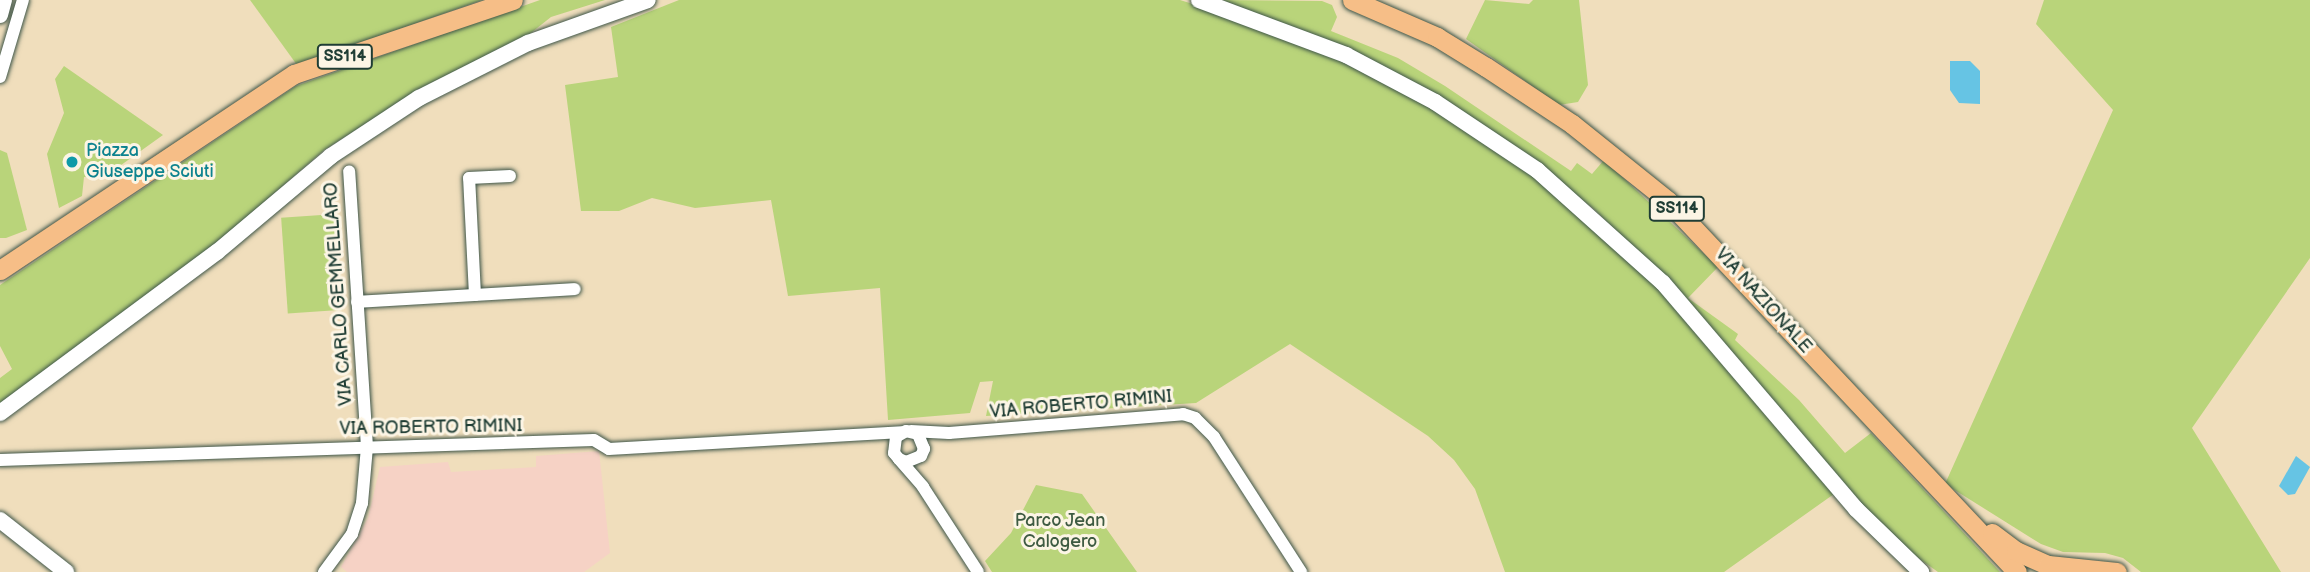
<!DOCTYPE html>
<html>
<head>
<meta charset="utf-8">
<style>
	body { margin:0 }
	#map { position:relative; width:2310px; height:572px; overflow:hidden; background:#f0debc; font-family:"Balsamiq Sans",sans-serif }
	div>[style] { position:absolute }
	.built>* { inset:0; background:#f6d2c5 }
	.green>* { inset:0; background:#b9d47a; transform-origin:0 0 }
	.water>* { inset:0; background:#66c4e4 }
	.roads { filter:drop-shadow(0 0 2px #3e5548) drop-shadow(0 0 2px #3e5548) }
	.minor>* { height:12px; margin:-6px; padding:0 6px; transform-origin:6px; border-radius:6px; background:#fff }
	.tertiary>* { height:16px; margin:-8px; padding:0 8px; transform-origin:8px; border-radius:8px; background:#fff }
	.primary>* { height:19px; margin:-9.5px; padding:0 9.5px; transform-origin:9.5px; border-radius:9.5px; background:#f6be87 }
	.dots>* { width:19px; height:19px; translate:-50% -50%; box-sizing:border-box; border:4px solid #fcf5e5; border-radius:50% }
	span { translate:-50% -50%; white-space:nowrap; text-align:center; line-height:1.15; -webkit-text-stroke:6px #fcf5e5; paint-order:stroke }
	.shield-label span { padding:2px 5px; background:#fcf5e5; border:2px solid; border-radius:5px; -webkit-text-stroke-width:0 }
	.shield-label { font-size:16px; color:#1f3d34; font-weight:700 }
	.culture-label { font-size:18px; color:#0d838f }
	.left { translate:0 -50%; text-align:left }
	.street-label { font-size:18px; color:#1f3d34 }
	.park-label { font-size:18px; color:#3e5b42 }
</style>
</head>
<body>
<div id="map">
	<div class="built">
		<i style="clip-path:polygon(599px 451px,610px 553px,584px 572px,347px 572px,341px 567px,368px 518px,380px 467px,448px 462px,451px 472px,536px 467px,536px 456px)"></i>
	</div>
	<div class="green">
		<i style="clip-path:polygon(250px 0,482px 0,297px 65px)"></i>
		<i style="clip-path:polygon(540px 0,605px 0,551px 17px,522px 40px,429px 84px,324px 150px,212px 247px,0 407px,0 378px,12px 369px,0 346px,0 285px,296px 86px)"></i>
		<i style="clip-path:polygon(679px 0,1180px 0,1291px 35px,1489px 139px,1653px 279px,1834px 494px,1724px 572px,1505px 572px,1475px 489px,1454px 460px,1428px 436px,1290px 344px,1196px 403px,986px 416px,993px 381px,980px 382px,970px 413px,888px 420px,880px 288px,788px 296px,771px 200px,695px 208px,652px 198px,619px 211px,581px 211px,565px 85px,618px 77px,611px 27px)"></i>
		<i style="clip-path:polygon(1223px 0,1322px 1px,1332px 5px,1337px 17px,1331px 31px,1398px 58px,1445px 86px,1571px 171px,1577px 163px,1592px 174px,1604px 160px,1718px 267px,1688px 298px,1738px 334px,1735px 340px,1799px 400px,1845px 453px,1871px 433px,2000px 572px,1938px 572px,1914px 555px,1864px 508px,1670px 284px,1594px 209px,1513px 145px)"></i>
		<i style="clip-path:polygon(1485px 0,1529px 4px,1533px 0,1579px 0,1588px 85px,1578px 102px,1559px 105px,1466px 39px)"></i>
		<i style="clip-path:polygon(2044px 0,2310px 0,2310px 258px,2192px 428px,2281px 572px,2141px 572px,2123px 558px,2105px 553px,2063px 552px,2041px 544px,1945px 484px,2113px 110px,2036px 24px)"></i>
		<i style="clip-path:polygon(64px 66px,163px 135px,103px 178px,84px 177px,82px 196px,59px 208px,47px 154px,64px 113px,55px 79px)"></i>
		<i style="clip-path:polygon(0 150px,7px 153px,27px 230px,6px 238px,0 238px)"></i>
		<i style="left:336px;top:214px;width:96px;height:55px;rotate:86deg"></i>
		<i style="clip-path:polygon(1036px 485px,1082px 494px,1137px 572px,992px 572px,985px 561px,1011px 533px)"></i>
	</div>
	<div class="water">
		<i style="clip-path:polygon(1950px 61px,1970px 61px,1980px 71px,1980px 104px,1959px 103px,1950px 90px)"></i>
		<i style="clip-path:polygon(2296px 456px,2310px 467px,2295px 494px,2288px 495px,2279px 486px)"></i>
	</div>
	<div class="roads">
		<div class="minor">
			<i style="left:0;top:77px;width:80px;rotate:-73.4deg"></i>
			<i style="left:475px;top:295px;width:117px;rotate:-92.9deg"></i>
			<i style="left:469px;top:178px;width:41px;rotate:-2.8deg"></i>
			<i style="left:357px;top:302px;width:218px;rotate:-3.4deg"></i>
			<i style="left:911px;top:431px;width:38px;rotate:3deg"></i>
			<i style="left:949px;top:433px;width:235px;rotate:-4.6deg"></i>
			<i style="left:1183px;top:414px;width:13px;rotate:18deg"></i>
			<i style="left:1195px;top:418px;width:27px;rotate:45deg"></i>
			<i style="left:1214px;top:437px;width:161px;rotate:57.2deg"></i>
			<i style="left:899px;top:459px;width:8px;rotate:23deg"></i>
			<i style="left:906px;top:462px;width:16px;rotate:-22deg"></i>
			<i style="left:921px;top:456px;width:8px;rotate:-67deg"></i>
			<i style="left:924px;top:449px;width:16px;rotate:-112deg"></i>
			<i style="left:918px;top:434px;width:12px;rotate:-166deg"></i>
			<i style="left:906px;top:431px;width:12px;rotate:149deg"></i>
			<i style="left:896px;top:437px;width:16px;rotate:97deg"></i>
			<i style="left:894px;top:453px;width:8px;rotate:50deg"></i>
			<i style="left:899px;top:459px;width:37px;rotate:49deg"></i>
			<i style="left:923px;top:487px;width:101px;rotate:57.1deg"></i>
			<i style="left:0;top:460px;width:594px;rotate:-1.93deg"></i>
			<i style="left:594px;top:440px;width:17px;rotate:31deg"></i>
			<i style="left:609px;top:449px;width:293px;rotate:-3.3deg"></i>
			<i style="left:324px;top:572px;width:47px;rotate:-53.6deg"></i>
			<i style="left:352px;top:534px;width:33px;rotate:-72deg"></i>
			<i style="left:362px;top:503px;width:56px;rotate:-84.9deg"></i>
			<i style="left:367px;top:447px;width:276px;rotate:-93.7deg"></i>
		</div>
		<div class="tertiary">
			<i style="left:1199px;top:0;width:157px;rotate:20.5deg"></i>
			<i style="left:1346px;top:55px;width:101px;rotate:27.8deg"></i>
			<i style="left:1435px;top:102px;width:123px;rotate:33.7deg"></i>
			<i style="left:1537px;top:170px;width:169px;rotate:41.9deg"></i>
			<i style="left:1663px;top:283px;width:297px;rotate:49.5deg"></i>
			<i style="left:1856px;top:509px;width:91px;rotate:44.1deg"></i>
			<i style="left:0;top:15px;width:16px;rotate:-75deg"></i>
			<i style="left:0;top:413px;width:270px;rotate:-36.6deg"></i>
			<i style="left:217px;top:252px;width:149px;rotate:-40.1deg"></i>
			<i style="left:331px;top:156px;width:105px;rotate:-33.4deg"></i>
			<i style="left:419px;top:98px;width:122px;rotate:-26.8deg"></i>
			<i style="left:528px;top:43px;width:127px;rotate:-19.7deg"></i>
			<i style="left:0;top:520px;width:84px;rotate:38.2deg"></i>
		</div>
		<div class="primary">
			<i style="left:1352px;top:0;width:93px;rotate:23.5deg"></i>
			<i style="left:1437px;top:37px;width:57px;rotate:31.5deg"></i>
			<i style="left:1486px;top:67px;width:103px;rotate:33.5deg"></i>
			<i style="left:1572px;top:124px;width:123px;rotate:38.7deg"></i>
			<i style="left:1668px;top:201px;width:509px;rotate:46.75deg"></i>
			<i style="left:0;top:270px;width:353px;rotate:-33.7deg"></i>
			<i style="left:294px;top:74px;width:231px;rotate:-18.7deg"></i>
			<i style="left:1992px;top:533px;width:30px;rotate:37deg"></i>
			<i style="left:2016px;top:551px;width:35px;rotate:24deg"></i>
			<i style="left:2048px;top:565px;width:69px;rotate:5.8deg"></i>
		</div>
	</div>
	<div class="dots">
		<i style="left:72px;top:162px;background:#0f9aa8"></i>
	</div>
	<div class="shield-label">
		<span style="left:345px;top:57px">SS114</span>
		<span style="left:1677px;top:209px">SS114</span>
	</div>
	<div class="culture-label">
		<span class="left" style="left:86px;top:162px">Piazza<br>Giuseppe Sciuti</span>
	</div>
	<div class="street-label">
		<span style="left:339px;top:294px;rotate:-94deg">VIA CARLO GEMMELLARO</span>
		<span style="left:1763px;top:301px;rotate:48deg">VIA NAZIONALE</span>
		<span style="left:1081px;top:405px;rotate:-5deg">VIA ROBERTO RIMINI</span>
		<span style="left:431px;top:428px;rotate:-1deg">VIA ROBERTO RIMINI</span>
	</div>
	<div class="park-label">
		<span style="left:1060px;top:532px">Parco Jean<br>Calogero</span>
	</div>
</div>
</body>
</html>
